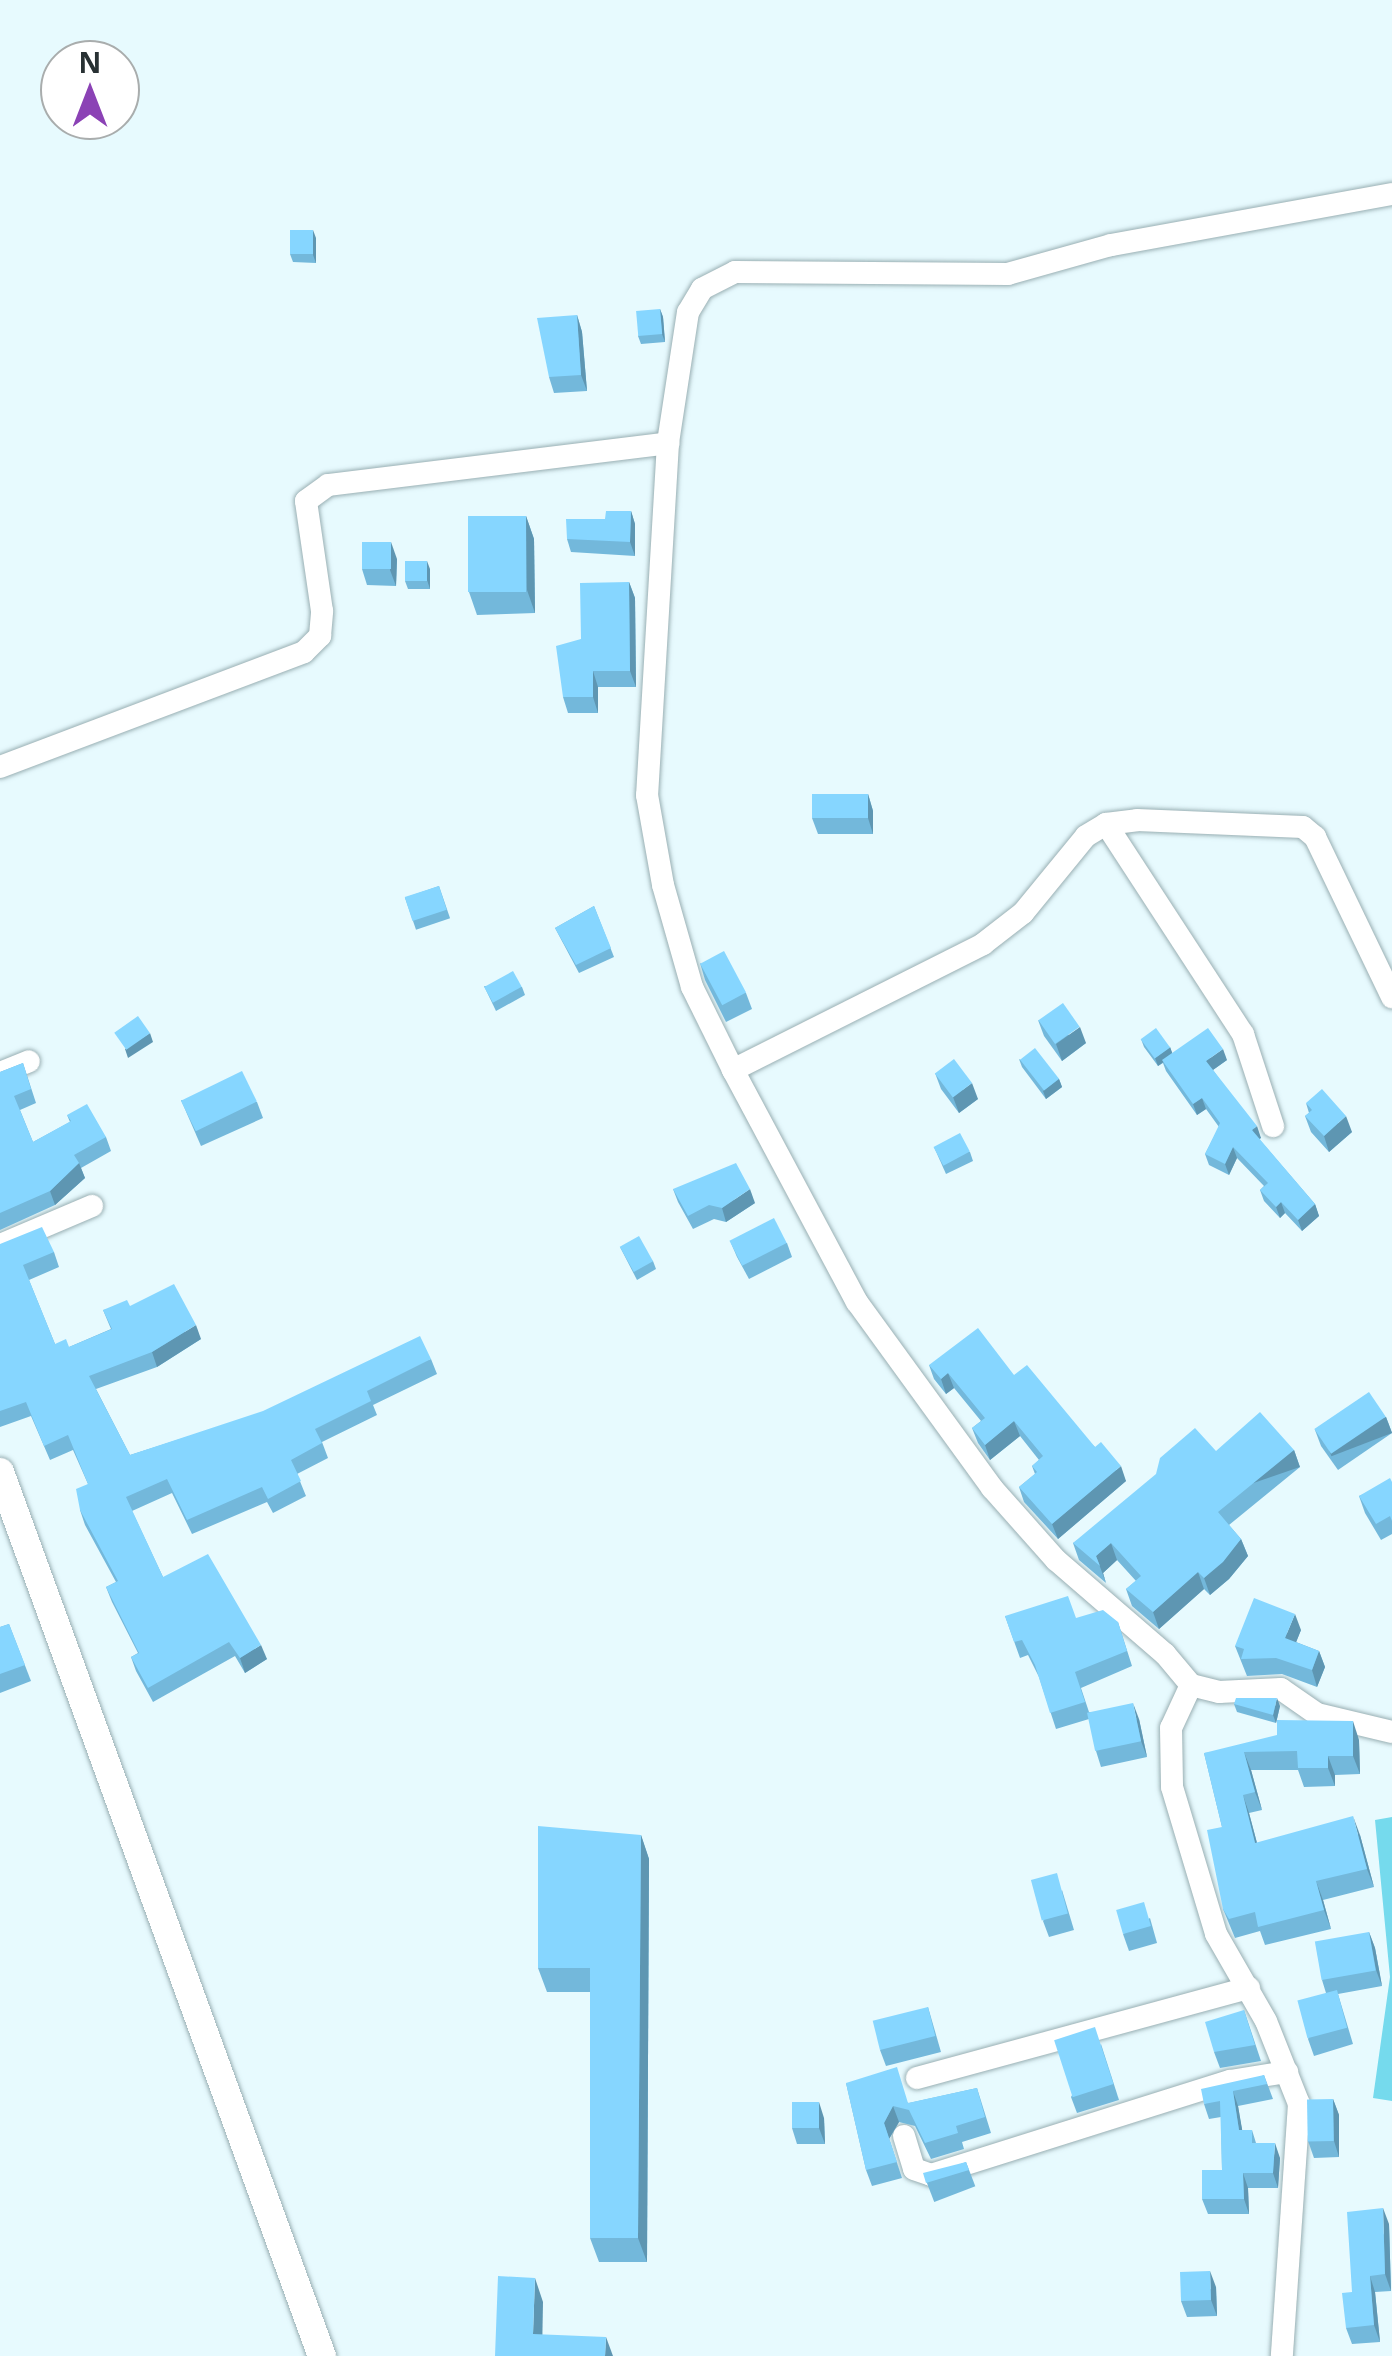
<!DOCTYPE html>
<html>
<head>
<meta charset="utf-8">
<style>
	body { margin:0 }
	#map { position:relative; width:1392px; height:2356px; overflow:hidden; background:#e7fafe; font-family:"Open Sans",sans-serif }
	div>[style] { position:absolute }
	.green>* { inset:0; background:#75daed }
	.roads { filter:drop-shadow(0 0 2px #99afb3) drop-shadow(0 0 2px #99afb3) }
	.minor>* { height:22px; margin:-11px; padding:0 11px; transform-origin:11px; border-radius:11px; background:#fff }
	.tertiary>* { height:28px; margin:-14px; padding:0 14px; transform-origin:14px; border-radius:14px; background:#fff }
	.wall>* { inset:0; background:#73b8db; transform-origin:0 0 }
	.shaded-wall>* { inset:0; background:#5e96b2; transform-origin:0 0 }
	.building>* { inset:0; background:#86d6ff; transform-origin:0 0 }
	span { translate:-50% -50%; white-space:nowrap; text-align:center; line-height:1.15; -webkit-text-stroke:8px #fff; paint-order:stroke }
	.north { position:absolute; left:40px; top:40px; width:100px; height:100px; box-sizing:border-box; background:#fff; border:2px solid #a9adad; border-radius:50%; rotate:0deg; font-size:28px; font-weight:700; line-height:40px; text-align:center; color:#283133 }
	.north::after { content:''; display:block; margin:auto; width:35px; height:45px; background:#8b42b5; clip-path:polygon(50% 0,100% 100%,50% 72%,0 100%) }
</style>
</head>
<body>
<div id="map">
	<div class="green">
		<i style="clip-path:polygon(1392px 1817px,1392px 2101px,1373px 2098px,1390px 1977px,1375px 1820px)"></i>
	</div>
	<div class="roads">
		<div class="minor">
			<i style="left:1392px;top:194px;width:286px;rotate:169.7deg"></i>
			<i style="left:1111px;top:245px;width:107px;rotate:164.3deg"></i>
			<i style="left:1008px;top:274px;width:273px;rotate:-179.6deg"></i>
			<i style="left:735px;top:272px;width:37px;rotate:153deg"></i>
			<i style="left:702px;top:289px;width:27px;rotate:121deg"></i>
			<i style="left:688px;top:312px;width:133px;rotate:98.7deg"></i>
			<i style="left:668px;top:443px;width:353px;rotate:93.4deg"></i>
			<i style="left:647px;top:795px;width:91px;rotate:79.9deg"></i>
			<i style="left:663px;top:885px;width:106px;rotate:74.1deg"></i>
			<i style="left:692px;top:987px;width:93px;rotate:63.7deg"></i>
			<i style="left:733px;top:1070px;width:263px;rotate:61.9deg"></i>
			<i style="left:857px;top:1302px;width:230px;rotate:54deg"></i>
			<i style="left:992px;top:1488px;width:96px;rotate:48.4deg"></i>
			<i style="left:1056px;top:1560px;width:144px;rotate:40.8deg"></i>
			<i style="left:1165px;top:1654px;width:40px;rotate:50deg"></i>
			<i style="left:1191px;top:1685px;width:29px;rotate:14deg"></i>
			<i style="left:1219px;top:1692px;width:62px;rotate:-2.8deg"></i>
			<i style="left:1281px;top:1689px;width:44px;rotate:34.8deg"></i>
			<i style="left:1317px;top:1714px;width:77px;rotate:13.5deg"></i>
			<i style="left:0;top:767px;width:325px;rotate:-20.7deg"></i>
			<i style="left:304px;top:652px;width:23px;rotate:-45deg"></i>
			<i style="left:320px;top:636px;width:25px;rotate:-85deg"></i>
			<i style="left:322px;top:611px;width:111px;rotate:-98.3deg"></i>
			<i style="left:306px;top:501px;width:27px;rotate:-36deg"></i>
			<i style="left:328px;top:485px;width:343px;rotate:-7deg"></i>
			<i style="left:1106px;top:824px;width:251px;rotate:56.9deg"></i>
			<i style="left:1243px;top:1034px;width:97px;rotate:71.9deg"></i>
			<i style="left:733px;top:1070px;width:280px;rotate:-26.7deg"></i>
			<i style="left:983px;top:944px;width:51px;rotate:-37.8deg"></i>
			<i style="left:1023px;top:913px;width:99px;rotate:-50.7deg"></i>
			<i style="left:1086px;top:836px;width:23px;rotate:-31deg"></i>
			<i style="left:1106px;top:824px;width:31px;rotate:-7deg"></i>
			<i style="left:1137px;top:820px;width:166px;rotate:2.4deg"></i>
			<i style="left:1303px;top:827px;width:16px;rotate:40deg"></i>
			<i style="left:1315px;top:837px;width:178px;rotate:64.3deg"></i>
			<i style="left:0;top:1073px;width:31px;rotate:-22deg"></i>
			<i style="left:0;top:1245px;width:100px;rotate:-23deg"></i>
			<i style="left:1191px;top:1685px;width:47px;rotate:114.9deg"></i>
			<i style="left:1171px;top:1728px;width:59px;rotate:89deg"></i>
			<i style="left:1172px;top:1787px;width:153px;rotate:73.3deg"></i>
			<i style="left:1216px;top:1934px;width:100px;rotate:60.1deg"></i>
			<i style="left:1266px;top:2021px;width:89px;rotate:68.3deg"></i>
			<i style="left:1299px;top:2104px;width:253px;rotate:93.9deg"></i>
			<i style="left:917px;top:2078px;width:344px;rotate:-15.2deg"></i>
			<i style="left:904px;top:2136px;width:34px;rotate:73deg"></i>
			<i style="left:914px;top:2169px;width:18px;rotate:19deg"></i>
			<i style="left:931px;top:2175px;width:313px;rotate:-17.5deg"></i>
			<i style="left:1230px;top:2081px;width:58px;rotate:-9deg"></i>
		</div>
		<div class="tertiary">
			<i style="left:0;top:1472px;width:941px;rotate:69.99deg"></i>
		</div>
	</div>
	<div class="wall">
		<i style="clip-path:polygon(316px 238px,316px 263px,293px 262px,290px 254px)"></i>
		<i style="clip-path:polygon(660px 309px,663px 317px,665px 342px,641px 344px,638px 336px)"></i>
		<i style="clip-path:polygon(577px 315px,582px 332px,587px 391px,554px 393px,549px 377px)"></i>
		<i style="clip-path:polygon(631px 511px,635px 524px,635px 556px,571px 552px,567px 539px,605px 519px)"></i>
		<i style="clip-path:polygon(526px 516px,534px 539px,535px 613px,477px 615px,469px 592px)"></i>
		<i style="clip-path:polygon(397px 559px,396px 586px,367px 585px,362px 569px)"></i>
		<i style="clip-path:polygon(430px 569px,430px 589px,408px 589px,405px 581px)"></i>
		<i style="clip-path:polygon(629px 582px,635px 598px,636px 687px,598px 687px,598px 713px,568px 713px,563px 697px,581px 639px)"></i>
		<i style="clip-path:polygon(868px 794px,873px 811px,873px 834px,818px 834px,812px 818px)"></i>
		<i style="left:439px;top:886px;width:34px;height:36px;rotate:71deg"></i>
		<i style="clip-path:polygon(594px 906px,614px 957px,579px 973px,555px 928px)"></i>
		<i style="clip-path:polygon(700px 963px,746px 993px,752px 1009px,726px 1022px,705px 980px)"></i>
		<i style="clip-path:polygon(484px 986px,522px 987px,525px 995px,496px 1011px)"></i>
		<i style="clip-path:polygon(1038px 1020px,1086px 1043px,1062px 1061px,1044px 1036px)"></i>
		<i style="clip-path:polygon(1141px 1039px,1170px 1047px,1172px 1053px,1227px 1060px,1213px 1070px,1261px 1138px,1259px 1139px,1315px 1204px,1319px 1216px,1302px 1231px,1285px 1213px,1280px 1218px,1264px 1201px,1260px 1190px,1264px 1186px,1237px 1158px,1229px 1175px,1209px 1165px,1205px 1154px,1219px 1127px,1206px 1109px,1197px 1115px,1166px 1071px,1163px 1063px,1158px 1066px,1144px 1047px)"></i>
		<i style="clip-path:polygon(1019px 1059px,1059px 1079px,1062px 1087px,1046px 1099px,1022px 1067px)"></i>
		<i style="clip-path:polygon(23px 1063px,36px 1103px,20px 1110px,33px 1142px,70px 1122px,67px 1115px,106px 1137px,111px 1151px,81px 1168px,85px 1178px,55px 1205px,0 1230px,0 1072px)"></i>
		<i style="clip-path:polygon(935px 1073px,978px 1099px,959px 1113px,941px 1089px)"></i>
		<i style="clip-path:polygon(181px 1100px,257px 1102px,263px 1118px,201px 1146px)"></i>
		<i style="clip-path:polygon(1306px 1103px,1352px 1132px,1329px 1152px,1311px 1132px,1305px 1116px,1309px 1113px)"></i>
		<i style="clip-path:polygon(934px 1147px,970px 1152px,973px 1161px,946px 1174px)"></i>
		<i style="clip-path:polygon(673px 1189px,755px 1203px,726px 1222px,714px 1219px,693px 1229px,678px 1202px)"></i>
		<i style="clip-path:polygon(731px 1243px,787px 1243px,792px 1257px,749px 1279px,737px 1257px)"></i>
		<i style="clip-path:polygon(0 1244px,54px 1252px,59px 1267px,29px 1280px,55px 1344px,69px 1347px,111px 1329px,103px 1310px,130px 1306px,201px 1339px,157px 1367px,96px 1389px,130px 1455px,431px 1359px,437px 1374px,373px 1405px,377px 1415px,322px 1442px,328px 1458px,297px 1474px,306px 1496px,273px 1513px,267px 1502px,192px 1534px,172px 1493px,132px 1511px,163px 1577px,267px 1659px,245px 1673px,235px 1656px,153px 1702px,136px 1671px,131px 1657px,138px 1653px,112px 1602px,106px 1587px,116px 1582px,85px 1525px,80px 1510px,88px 1484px,73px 1450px,50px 1460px,31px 1416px,0 1427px)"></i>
		<i style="clip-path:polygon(620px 1247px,653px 1261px,656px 1269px,637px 1280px)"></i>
		<i style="clip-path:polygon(929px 1365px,1014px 1375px,1095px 1447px,1126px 1481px,1058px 1539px,1024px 1502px,1019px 1487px,1035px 1474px,1032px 1466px,1039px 1460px,1020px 1436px,990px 1460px,978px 1443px,972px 1428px,981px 1421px,954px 1388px,946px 1394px,934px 1379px)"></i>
		<i style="clip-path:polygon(1386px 1417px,1392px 1433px,1338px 1470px,1321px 1446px,1315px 1430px)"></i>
		<i style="clip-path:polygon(1294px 1450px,1300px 1467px,1229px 1525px,1241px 1539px,1248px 1556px,1229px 1579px,1210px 1595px,1204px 1589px,1159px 1629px,1132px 1606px,1126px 1589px,1136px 1581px,1117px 1560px,1103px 1573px,1106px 1583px,1079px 1560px,1073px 1543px,1216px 1451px)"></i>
		<i style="clip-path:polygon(1392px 1482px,1392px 1534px,1381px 1540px,1365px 1513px,1359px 1496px)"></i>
		<i style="clip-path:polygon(1005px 1616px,1076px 1618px,1118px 1622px,1132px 1666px,1081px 1688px,1089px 1712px,1139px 1719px,1147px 1757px,1101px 1767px,1096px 1751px,1089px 1719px,1056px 1729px,1039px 1677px,1028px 1655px,1020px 1658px)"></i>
		<i style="clip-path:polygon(9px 1624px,31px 1681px,0 1693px,0 1627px)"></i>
		<i style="clip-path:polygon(1301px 1630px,1296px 1642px,1319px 1651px,1325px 1667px,1317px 1687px,1282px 1674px,1247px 1676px,1235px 1646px)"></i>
		<i style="clip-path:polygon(1234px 1704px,1280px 1706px,1276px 1723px,1237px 1712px)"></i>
		<i style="clip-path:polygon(1359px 1740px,1360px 1774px,1335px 1775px,1335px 1786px,1304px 1787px,1298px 1770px,1251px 1770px,1262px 1810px,1249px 1813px,1257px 1843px,1360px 1835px,1374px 1887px,1323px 1900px,1331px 1929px,1265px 1945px,1260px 1931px,1235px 1938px,1223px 1909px,1222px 1827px,1204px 1753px)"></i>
		<i style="clip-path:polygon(641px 1835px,649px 1859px,647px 2262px,599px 2262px,590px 2238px,590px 1992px,547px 1992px,538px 1968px)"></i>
		<i style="clip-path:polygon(1062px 1890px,1074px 1930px,1049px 1937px,1043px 1921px)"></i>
		<i style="clip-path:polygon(1150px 1918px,1157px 1943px,1129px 1951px,1123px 1934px)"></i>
		<i style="clip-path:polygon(1369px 1932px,1375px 1948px,1382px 1986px,1338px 1994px,1353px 2044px,1314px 2056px,1308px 2039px,1326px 1993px,1322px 1980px)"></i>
		<i style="clip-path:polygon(928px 2007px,941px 2052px,886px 2066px,880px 2050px)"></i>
		<i style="clip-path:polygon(1244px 2010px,1261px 2061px,1220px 2068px,1214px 2052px)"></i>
		<i style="clip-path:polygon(1101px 2044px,1119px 2100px,1077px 2113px,1071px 2097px)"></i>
		<i style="clip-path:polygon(1264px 2075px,1273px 2099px,1238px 2106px,1242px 2130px,1252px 2130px,1256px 2143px,1280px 2158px,1278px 2188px,1248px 2188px,1249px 2214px,1208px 2214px,1202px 2199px,1222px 2170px,1221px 2117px,1209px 2119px,1204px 2104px)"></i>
		<i style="clip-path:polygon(846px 2083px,909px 2103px,977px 2088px,991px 2133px,962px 2142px,964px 2149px,931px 2159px,915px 2126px,899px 2122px,889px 2139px,902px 2178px,872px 2186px,866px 2170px)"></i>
		<i style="clip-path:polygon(1333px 2099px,1339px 2115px,1339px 2157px,1314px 2158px,1308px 2141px)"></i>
		<i style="clip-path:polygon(824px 2118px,825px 2144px,797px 2144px,792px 2128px)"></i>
		<i style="left:966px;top:2162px;width:26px;height:44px;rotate:69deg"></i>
		<i style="clip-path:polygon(1389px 2224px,1391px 2291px,1375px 2292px,1380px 2342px,1352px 2344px,1346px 2328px,1352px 2292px)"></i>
		<i style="clip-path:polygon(1216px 2287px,1217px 2316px,1187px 2317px,1181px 2301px)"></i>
	</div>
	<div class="shaded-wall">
		<i style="clip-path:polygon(313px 230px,316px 238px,316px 263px,313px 255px)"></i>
		<i style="clip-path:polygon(660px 309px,663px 317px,665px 342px,662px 334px)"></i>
		<i style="clip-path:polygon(577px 315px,582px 332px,587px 391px,581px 375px)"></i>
		<i style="clip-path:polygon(631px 511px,635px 524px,635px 556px,630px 542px)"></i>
		<i style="clip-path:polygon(526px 516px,534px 539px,535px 613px,527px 590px)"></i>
		<i style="clip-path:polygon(391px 542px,397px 559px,396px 586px,390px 570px)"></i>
		<i style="clip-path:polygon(427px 561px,430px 569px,430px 589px,427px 580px)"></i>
		<i style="clip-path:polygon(629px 582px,635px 598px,636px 687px,630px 671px)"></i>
		<i style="clip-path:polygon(593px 671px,598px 687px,598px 713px,593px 697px)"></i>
		<i style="clip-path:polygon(868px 794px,873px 811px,873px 834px,868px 818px)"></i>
		<i style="clip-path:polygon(1080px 1027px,1086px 1043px,1062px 1061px,1056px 1044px)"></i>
		<i style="clip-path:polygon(150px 1033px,153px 1042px,128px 1058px,125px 1049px)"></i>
		<i style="clip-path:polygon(1170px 1047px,1173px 1055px,1158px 1066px,1155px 1058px)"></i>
		<i style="clip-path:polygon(1223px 1049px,1227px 1060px,1210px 1072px,1206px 1061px)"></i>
		<i style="clip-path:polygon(1059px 1079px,1062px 1087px,1046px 1099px,1043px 1091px)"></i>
		<i style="clip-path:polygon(972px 1083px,978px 1099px,959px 1113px,953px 1097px)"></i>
		<i style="clip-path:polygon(1202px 1098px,1206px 1109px,1197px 1115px,1193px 1104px)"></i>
		<i style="clip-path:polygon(1346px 1116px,1352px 1132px,1329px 1152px,1324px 1136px)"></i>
		<i style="clip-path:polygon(1257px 1126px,1261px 1138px,1256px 1141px,1252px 1130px)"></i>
		<i style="clip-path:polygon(1233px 1147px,1237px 1158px,1229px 1175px,1225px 1164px)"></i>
		<i style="clip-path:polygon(79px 1163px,85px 1178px,55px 1205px,50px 1191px)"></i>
		<i style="clip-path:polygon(750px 1189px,755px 1203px,726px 1222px,722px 1208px)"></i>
		<i style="clip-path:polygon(1281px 1202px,1285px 1213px,1280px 1218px,1276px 1207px)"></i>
		<i style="clip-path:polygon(1315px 1204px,1319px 1216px,1302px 1231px,1298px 1220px)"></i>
		<i style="clip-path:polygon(196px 1325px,201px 1339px,157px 1367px,152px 1352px)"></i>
		<i style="clip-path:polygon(948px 1373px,954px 1388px,946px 1394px,941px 1379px)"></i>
		<i style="left:1386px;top:1417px;width:17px;height:65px;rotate:69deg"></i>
		<i style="clip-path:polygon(1014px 1421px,1020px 1436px,990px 1460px,985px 1445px)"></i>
		<i style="left:1294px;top:1450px;width:18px;height:98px;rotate:71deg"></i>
		<i style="clip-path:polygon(1121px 1466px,1126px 1481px,1058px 1539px,1052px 1524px)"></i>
		<i style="clip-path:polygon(1241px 1539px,1248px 1556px,1229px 1579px,1210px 1595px,1204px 1578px)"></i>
		<i style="clip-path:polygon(1111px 1543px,1117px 1560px,1103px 1573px,1106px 1583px,1096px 1556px)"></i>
		<i style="clip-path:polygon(1198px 1572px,1204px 1589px,1159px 1629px,1153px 1612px)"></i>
		<i style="clip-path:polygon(1295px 1614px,1301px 1630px,1291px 1655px,1285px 1638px)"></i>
		<i style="clip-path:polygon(261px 1645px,267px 1659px,245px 1673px,240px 1658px)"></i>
		<i style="clip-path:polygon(1319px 1651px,1325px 1667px,1317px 1687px,1312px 1670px)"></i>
		<i style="clip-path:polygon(1277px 1698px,1280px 1706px,1276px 1723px,1273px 1715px)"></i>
		<i style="clip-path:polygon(1133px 1703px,1139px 1719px,1147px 1757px,1141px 1741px)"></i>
		<i style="clip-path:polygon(1353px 1721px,1359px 1740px,1360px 1774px,1353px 1756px)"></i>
		<i style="clip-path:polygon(1244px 1752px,1251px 1770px,1262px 1810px,1255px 1792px)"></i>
		<i style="clip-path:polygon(1328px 1756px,1335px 1775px,1335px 1786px,1328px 1768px)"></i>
		<i style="clip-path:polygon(1243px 1795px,1249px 1813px,1262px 1862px,1255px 1843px)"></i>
		<i style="clip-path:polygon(1353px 1816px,1360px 1835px,1374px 1887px,1367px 1869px)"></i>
		<i style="clip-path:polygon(641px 1835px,649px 1859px,647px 2262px,638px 2238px)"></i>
		<i style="clip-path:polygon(1316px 1881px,1323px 1900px,1331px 1929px,1324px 1910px)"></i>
		<i style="clip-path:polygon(1369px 1932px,1375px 1948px,1382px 1986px,1376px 1970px)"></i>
		<i style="clip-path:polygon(1233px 2091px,1238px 2106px,1245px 2146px,1239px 2130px)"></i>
		<i style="clip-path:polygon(1333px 2099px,1339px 2115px,1339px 2157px,1334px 2141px)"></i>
		<i style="clip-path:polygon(819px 2102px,824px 2118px,825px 2144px,819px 2128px)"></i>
		<i style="clip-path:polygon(893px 2106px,899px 2122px,889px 2139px,902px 2178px,884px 2123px)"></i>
		<i style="clip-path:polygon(1275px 2143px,1280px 2158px,1278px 2188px,1273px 2173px)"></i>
		<i style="clip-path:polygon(1243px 2173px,1248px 2188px,1249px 2214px,1244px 2199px)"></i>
		<i style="clip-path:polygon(1383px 2208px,1389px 2224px,1391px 2291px,1385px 2274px)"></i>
		<i style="clip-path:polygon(1210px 2271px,1216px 2287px,1217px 2316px,1211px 2300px)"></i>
		<i style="clip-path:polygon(1370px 2276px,1375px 2292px,1380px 2342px,1374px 2325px)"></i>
		<i style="clip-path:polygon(535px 2278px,543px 2302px,542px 2356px,533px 2334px)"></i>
		<i style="clip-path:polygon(606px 2337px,613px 2356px,605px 2356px)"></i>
	</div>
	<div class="building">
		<i style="left:290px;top:230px;width:23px;height:24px"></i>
		<i style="left:660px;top:309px;width:25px;height:24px;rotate:85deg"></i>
		<i style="clip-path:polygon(577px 315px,581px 375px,549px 377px,537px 318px)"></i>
		<i style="clip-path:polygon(606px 511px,631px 511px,630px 542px,567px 539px,566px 519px,605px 519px)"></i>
		<i style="left:468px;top:516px;width:58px;height:76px"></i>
		<i style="left:362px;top:542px;width:29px;height:27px"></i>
		<i style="left:405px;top:561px;width:22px;height:20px"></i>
		<i style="clip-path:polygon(629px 582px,630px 671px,593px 671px,593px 697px,563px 697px,556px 646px,581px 639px,580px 583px)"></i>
		<i style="left:812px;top:794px;width:56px;height:24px"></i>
		<i style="left:439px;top:886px;width:25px;height:36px;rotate:72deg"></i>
		<i style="clip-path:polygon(594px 906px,611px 948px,576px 965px,555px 928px)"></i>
		<i style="left:724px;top:951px;width:47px;height:27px;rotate:62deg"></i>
		<i style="left:513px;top:971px;width:18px;height:33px;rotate:61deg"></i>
		<i style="left:1063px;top:1003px;width:29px;height:30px;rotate:55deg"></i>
		<i style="left:138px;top:1016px;width:21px;height:29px;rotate:55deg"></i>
		<i style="left:1156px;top:1028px;width:24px;height:19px;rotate:54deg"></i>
		<i style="clip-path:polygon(1208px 1028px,1223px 1049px,1206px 1061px,1257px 1126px,1252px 1130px,1315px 1204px,1298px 1220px,1281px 1202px,1276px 1207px,1260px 1190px,1268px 1183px,1233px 1147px,1225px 1164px,1205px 1154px,1220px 1123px,1202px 1098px,1193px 1104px,1162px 1060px)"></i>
		<i style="left:1035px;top:1048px;width:39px;height:19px;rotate:52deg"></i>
		<i style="left:954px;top:1059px;width:30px;height:24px;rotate:53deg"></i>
		<i style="clip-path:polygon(23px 1063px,31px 1089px,14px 1096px,33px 1142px,71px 1121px,67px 1115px,87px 1104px,106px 1137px,74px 1155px,79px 1163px,50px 1191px,0 1213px,0 1072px)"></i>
		<i style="left:242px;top:1071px;width:34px;height:68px;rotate:64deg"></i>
		<i style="clip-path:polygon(1322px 1089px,1346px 1116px,1324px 1136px,1305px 1116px,1312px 1110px,1306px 1103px)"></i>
		<i style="left:960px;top:1133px;width:21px;height:30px;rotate:62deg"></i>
		<i style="clip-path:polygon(736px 1163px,750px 1189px,722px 1208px,709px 1205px,688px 1216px,673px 1189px)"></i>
		<i style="left:774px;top:1218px;width:28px;height:50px;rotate:63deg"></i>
		<i style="clip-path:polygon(42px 1227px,54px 1252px,23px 1265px,55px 1344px,66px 1339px,69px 1347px,112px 1329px,103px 1310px,127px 1300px,130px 1306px,174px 1284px,196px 1325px,152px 1352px,89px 1376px,130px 1455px,263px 1411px,420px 1336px,431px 1359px,367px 1391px,371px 1401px,315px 1429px,322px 1443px,291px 1460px,301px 1481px,268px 1499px,262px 1487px,187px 1520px,167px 1479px,126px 1497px,163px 1577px,208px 1554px,261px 1645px,240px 1658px,229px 1642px,148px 1688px,131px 1657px,139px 1653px,106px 1587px,118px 1581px,80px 1510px,76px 1489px,88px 1484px,68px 1435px,44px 1446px,26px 1402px,0 1411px,0 1244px)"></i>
		<i style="left:639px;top:1236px;width:29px;height:22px;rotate:61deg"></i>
		<i style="clip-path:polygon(978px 1328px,1014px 1375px,1027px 1365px,1095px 1447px,1101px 1442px,1121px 1466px,1052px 1524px,1019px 1487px,1037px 1472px,1032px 1466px,1043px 1456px,1014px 1421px,985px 1445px,972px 1428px,985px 1418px,948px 1373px,941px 1379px,929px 1365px)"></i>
		<i style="left:1369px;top:1392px;width:30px;height:66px;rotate:56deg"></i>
		<i style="clip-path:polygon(1260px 1412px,1294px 1450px,1218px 1512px,1241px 1539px,1223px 1562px,1204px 1578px,1198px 1572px,1153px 1612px,1126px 1589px,1141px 1576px,1111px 1543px,1096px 1556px,1100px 1566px,1073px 1543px,1156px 1474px,1160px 1458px,1195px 1428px,1216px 1451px)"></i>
		<i style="clip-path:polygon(1390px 1478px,1392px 1482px,1392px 1521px,1390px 1516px,1376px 1524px,1359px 1496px)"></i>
		<i style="clip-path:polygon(1068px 1596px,1076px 1618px,1103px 1610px,1118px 1622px,1127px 1651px,1075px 1672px,1085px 1702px,1050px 1713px,1035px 1665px,1022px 1640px,1014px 1642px,1005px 1616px)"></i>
		<i style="clip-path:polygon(1254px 1598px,1295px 1614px,1285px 1638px,1319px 1651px,1312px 1670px,1276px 1658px,1241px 1659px,1244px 1649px,1235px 1646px)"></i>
		<i style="clip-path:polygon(9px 1624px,25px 1665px,0 1674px,0 1627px)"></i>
		<i style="clip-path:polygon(1236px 1698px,1277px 1698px,1273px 1715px,1234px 1704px)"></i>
		<i style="left:1133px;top:1703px;width:39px;height:47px;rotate:78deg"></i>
		<i style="clip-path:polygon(1277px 1720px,1353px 1721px,1353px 1756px,1328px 1756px,1328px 1768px,1298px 1768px,1297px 1751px,1244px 1752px,1255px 1792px,1243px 1795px,1255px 1843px,1353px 1816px,1367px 1869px,1316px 1881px,1324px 1910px,1258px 1927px,1255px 1912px,1229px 1919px,1223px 1909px,1207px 1830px,1222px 1827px,1204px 1753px,1277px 1735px)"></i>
		<i style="clip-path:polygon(538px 1826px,641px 1835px,638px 2238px,590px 2238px,590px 1968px,538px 1968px)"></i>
		<i style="left:1057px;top:1873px;width:42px;height:27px;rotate:75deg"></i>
		<i style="left:1144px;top:1902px;width:25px;height:29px;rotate:74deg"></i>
		<i style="left:1369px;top:1932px;width:39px;height:55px;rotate:80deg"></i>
		<i style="left:1337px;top:1990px;width:39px;height:41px;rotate:75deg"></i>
		<i style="left:928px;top:2007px;width:30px;height:57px;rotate:76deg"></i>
		<i style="clip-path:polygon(1244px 2010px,1255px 2045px,1214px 2052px,1205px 2022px)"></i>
		<i style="left:1095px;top:2027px;width:60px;height:43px;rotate:72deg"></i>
		<i style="clip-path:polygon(897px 2067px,908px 2103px,977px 2088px,985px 2117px,956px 2126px,958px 2133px,925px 2143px,909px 2110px,893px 2106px,884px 2123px,897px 2162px,866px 2170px,846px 2083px)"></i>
		<i style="clip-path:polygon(1264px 2075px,1267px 2084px,1233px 2091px,1239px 2130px,1252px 2130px,1252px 2143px,1275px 2143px,1273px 2173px,1243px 2173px,1244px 2199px,1202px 2199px,1202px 2170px,1222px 2170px,1220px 2101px,1204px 2104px,1201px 2089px)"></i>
		<i style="left:1333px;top:2099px;width:42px;height:26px;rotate:89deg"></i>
		<i style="left:792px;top:2102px;width:27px;height:26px"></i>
		<i style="clip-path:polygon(966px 2162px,969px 2170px,926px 2183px,923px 2173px)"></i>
		<i style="clip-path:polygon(1383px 2208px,1385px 2274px,1370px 2276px,1374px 2325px,1346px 2328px,1342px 2293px,1352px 2292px,1347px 2212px)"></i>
		<i style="left:1210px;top:2271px;width:29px;height:30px;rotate:88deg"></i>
		<i style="clip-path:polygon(498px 2276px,535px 2278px,533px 2334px,606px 2337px,605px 2356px,495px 2356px)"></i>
	</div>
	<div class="north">N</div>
</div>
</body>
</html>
